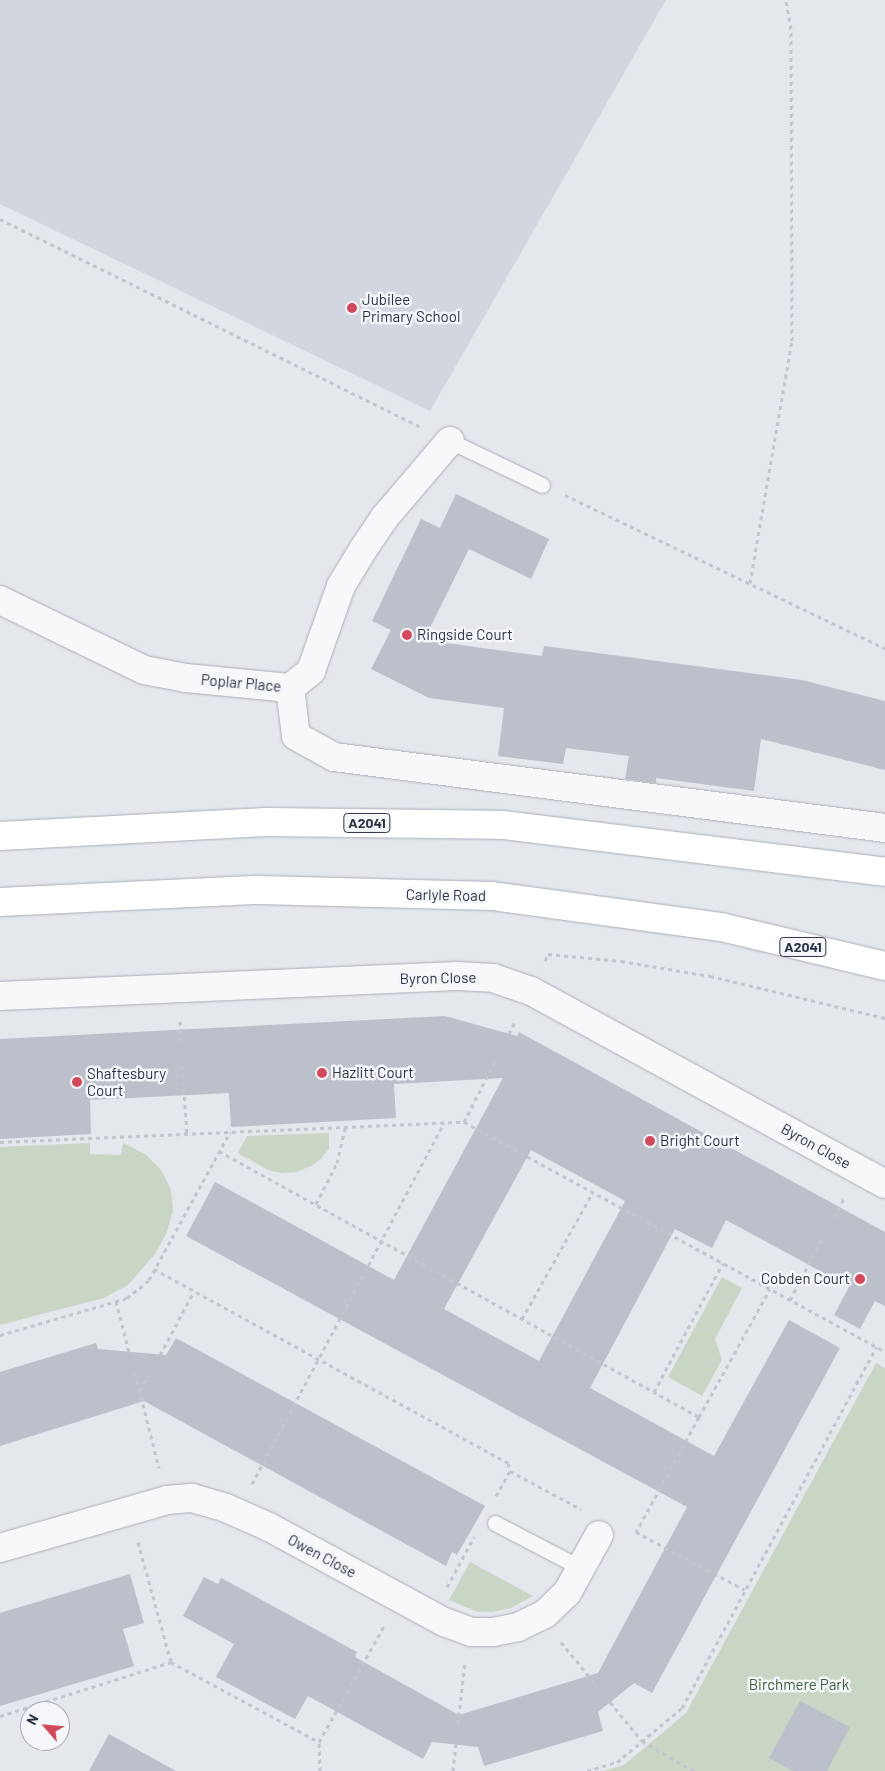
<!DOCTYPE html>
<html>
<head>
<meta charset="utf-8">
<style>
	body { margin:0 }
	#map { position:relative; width:885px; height:1771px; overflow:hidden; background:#e4e7ec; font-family:Barlow,sans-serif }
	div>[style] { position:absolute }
	.built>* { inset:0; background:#d2d6de }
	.green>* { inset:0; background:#c9d6c5 }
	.building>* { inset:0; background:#bbc0ca }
	.path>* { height:3px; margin-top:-1.5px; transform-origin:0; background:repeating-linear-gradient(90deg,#c2c5cb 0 4px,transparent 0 8px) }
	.roads { filter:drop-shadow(0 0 1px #a9aeb7) drop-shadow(0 0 1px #a9aeb7) }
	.service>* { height:15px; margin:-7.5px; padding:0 7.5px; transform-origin:7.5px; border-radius:7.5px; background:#f7f8fa }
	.minor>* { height:28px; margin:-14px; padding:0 14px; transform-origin:14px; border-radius:14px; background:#f7f8fa }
	.primary>* { height:28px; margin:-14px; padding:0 14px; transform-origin:14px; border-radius:14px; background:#fff }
	.dots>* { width:14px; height:14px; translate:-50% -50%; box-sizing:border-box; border:2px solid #f4f6f9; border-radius:50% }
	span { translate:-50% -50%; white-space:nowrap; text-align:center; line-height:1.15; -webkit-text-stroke:5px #f4f6f9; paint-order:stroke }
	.shield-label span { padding:1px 4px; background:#f4f6f9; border:1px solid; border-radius:4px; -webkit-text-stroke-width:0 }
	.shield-label { font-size:14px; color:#2b3445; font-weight:700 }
	.poi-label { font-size:15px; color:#2b3445 }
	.left { translate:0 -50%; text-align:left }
	.right { translate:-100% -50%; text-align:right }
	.street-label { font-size:15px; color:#2b3445 }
	.park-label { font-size:15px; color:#3f6138 }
	.north { position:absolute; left:20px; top:1701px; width:50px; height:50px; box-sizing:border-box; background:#f4f6f9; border:1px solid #a4a8b1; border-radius:50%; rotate:297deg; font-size:14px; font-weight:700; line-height:20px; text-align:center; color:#2b3445 }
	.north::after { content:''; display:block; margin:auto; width:18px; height:22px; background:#d1495b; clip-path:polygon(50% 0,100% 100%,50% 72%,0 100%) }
</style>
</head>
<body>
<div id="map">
	<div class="built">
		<i style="clip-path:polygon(0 0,666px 0,430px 411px,0 204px)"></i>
	</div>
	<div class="green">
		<i style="clip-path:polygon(329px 1133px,329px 1149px,321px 1159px,311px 1166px,296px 1172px,281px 1173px,268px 1170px,238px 1153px,247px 1136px)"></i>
		<i style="clip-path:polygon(90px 1143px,90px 1154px,121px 1155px,123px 1143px,145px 1154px,162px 1171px,171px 1190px,173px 1211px,167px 1232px,155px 1254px,128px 1285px,104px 1298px,0 1325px,0 1147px)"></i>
		<i style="clip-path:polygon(722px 1277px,742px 1288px,715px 1339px,722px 1360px,702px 1396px,668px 1377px)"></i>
		<i style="clip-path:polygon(876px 1363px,885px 1368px,885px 1771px,604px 1771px,624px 1765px,686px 1713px)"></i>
		<i style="clip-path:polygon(470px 1562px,533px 1596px,511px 1608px,492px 1612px,478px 1612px,449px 1600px)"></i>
	</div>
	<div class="building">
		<i style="clip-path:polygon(456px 494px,549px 539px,531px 579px,469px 549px,424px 640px,542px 656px,544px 646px,802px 680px,885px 701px,885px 770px,761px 739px,754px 791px,656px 778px,656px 783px,625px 779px,629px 756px,566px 748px,563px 764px,498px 756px,504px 708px,429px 698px,371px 669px,391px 630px,372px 621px,421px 519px,440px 528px)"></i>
		<i style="clip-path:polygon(evenodd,445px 1016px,517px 1036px,519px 1032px,885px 1232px,885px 1306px,875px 1301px,860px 1329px,834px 1315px,849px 1287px,789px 1254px,726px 1220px,712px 1248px,675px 1229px,590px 1388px,714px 1456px,789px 1320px,840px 1348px,652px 1693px,634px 1683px,598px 1712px,603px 1731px,484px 1766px,478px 1747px,432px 1742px,423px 1759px,308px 1696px,295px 1719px,216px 1677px,234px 1644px,183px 1616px,204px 1577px,218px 1584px,221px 1578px,260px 1599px,357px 1652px,355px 1657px,459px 1715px,598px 1673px,687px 1507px,186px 1236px,215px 1182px,394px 1280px,503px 1078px,394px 1084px,396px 1118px,231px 1127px,229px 1093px,90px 1100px,91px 1134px,0 1139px,0 1039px,445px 1016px,531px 1150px,625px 1201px,539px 1361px,444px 1309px,531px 1150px)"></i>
		<i style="clip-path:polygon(176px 1338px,485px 1506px,457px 1555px,452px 1552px,446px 1566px,144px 1401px,0 1446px,0 1372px,96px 1343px,98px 1349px,166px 1355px)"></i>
		<i style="clip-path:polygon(130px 1574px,144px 1623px,123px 1629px,134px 1666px,0 1706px,0 1613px)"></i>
		<i style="clip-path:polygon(800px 1701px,850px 1727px,827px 1771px,793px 1771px,769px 1758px)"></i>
		<i style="clip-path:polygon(109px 1734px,176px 1771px,89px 1771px)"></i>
	</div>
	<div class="path">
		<i style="left:0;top:219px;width:470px;rotate:26.3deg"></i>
		<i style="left:565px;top:495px;width:355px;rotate:25.6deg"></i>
		<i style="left:750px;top:583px;width:246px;rotate:-80.2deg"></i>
		<i style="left:792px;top:341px;width:312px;rotate:-90.2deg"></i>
		<i style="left:791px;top:29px;width:29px;rotate:-100deg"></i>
		<i style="left:545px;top:961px;width:8px;rotate:-67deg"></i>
		<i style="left:548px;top:954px;width:73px;rotate:5.5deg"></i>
		<i style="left:621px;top:961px;width:90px;rotate:9.6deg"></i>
		<i style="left:710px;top:976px;width:180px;rotate:13.5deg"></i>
		<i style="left:180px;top:1021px;width:22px;rotate:87deg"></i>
		<i style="left:509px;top:1034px;width:14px;rotate:-65deg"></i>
		<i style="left:182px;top:1065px;width:69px;rotate:85.9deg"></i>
		<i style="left:464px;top:1122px;width:68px;rotate:-63.1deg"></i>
		<i style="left:0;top:1142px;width:464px;rotate:-2.5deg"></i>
		<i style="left:464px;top:1122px;width:480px;rotate:28.6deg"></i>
		<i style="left:219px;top:1151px;width:549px;rotate:28.99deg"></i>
		<i style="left:699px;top:1417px;width:146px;rotate:-61deg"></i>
		<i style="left:316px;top:1204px;width:46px;rotate:-62.9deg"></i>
		<i style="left:337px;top:1163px;width:37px;rotate:-77deg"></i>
		<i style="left:834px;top:1217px;width:21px;rotate:-62deg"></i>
		<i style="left:154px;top:1269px;width:404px;rotate:28.7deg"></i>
		<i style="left:508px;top:1463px;width:8px;rotate:76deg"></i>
		<i style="left:510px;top:1471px;width:81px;rotate:28.2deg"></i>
		<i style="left:790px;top:1300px;width:71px;rotate:-62.4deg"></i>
		<i style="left:116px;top:1301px;width:53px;rotate:75.7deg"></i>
		<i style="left:522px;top:1319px;width:145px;rotate:-60.8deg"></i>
		<i style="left:0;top:1335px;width:132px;rotate:-16.2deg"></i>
		<i style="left:127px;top:1298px;width:28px;rotate:-39deg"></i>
		<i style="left:149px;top:1280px;width:169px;rotate:-61.3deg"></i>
		<i style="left:160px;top:1355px;width:72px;rotate:-62deg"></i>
		<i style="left:135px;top:1373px;width:98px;rotate:75.8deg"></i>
		<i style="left:140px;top:1391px;width:19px;rotate:-62deg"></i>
		<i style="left:654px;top:1392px;width:146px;rotate:-61.9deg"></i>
		<i style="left:699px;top:1417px;width:131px;rotate:118.7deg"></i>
		<i style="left:636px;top:1532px;width:123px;rotate:28deg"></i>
		<i style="left:252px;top:1484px;width:409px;rotate:-62deg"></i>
		<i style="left:496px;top:1496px;width:29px;rotate:-61deg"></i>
		<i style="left:138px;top:1542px;width:124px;rotate:74.6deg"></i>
		<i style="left:447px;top:1587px;width:57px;rotate:-61.6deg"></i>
		<i style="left:561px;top:1642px;width:57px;rotate:50.7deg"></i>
		<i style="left:610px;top:1702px;width:50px;rotate:50.6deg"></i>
		<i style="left:642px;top:1741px;width:60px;rotate:30deg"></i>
		<i style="left:0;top:1716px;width:179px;rotate:-17.5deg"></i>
		<i style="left:171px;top:1662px;width:168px;rotate:28.4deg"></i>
		<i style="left:458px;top:1724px;width:62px;rotate:-83.6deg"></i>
		<i style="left:320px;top:1771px;width:29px;rotate:-92deg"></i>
		<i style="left:319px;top:1742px;width:133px;rotate:-60.7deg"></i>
		<i style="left:453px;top:1771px;width:27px;rotate:-84deg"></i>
		<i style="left:587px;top:1771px;width:31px;rotate:-17deg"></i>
		<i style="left:617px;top:1762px;width:85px;rotate:-39.7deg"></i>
		<i style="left:682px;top:1708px;width:410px;rotate:-61.7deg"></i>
	</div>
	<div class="roads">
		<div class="service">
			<i style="left:450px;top:441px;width:102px;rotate:25.6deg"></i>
			<i style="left:495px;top:1523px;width:97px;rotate:27.6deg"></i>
		</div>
		<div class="minor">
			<i style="left:0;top:600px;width:160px;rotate:25.9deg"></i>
			<i style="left:144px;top:670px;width:43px;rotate:10.8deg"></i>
			<i style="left:186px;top:678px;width:104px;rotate:5.5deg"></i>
			<i style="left:290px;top:688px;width:27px;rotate:-39deg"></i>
			<i style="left:311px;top:671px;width:90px;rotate:-70.6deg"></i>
			<i style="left:341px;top:586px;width:44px;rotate:-58.8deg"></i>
			<i style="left:364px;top:548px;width:37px;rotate:-56deg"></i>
			<i style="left:385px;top:517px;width:100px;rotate:-49.5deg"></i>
			<i style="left:290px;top:688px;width:48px;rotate:82.9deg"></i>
			<i style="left:296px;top:736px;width:43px;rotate:28.9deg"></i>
			<i style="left:334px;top:757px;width:556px;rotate:7.34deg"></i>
			<i style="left:0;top:996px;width:457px;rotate:-2.5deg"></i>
			<i style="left:457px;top:976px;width:36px;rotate:3deg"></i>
			<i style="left:493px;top:978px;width:40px;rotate:18.9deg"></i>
			<i style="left:531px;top:991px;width:403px;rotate:28.6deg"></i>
			<i style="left:0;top:1548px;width:174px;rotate:-16deg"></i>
			<i style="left:167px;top:1500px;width:25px;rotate:-5deg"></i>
			<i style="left:192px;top:1498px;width:35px;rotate:16deg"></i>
			<i style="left:226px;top:1508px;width:47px;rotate:23.8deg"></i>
			<i style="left:269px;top:1527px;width:199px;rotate:28.5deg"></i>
			<i style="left:444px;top:1622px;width:30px;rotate:20deg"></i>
			<i style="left:472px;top:1632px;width:21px"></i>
			<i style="left:493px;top:1632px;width:25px;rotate:-11deg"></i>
			<i style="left:518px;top:1627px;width:30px;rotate:-26deg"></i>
			<i style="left:545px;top:1614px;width:30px;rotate:-44deg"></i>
			<i style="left:567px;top:1593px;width:66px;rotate:-61.1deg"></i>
		</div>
		<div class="primary">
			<i style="left:0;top:836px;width:266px;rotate:-3deg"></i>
			<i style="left:266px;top:822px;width:238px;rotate:0.7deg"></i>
			<i style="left:504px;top:825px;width:384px;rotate:7deg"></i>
			<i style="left:0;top:902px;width:259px;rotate:-2.7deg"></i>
			<i style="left:259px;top:890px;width:233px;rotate:1.5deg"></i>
			<i style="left:492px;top:896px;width:231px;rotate:7.7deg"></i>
			<i style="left:721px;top:927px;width:169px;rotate:13.4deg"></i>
		</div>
	</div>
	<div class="dots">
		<i style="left:352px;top:308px;background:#d1495b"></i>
		<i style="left:407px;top:635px;background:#d1495b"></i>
		<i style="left:322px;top:1073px;background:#d1495b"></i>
		<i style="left:77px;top:1082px;background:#d1495b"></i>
		<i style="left:650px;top:1141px;background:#d1495b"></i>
		<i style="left:860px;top:1279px;background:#d1495b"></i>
	</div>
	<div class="shield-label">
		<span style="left:367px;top:823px">A2041</span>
		<span style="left:803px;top:947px">A2041</span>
	</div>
	<div class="poi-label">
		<span class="left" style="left:362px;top:308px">Jubilee<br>Primary School</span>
		<span class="left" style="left:417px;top:635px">Ringside Court</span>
		<span class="left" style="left:87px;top:1082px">Shaftesbury<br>Court</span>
		<span class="left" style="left:332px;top:1073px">Hazlitt Court</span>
		<span class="left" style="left:660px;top:1141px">Bright Court</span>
		<span class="right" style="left:850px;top:1279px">Cobden Court</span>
	</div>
	<div class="street-label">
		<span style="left:241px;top:683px;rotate:5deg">Poplar Place</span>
		<span style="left:446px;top:895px;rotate:1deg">Carlyle Road</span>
		<span style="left:438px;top:978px;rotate:-1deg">Byron Close</span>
		<span style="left:816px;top:1146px;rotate:29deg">Byron Close</span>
		<span style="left:322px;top:1556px;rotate:28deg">Owen Close</span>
	</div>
	<div class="park-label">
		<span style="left:799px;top:1685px">Birchmere Park</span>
	</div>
	<div class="north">N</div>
</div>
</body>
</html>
